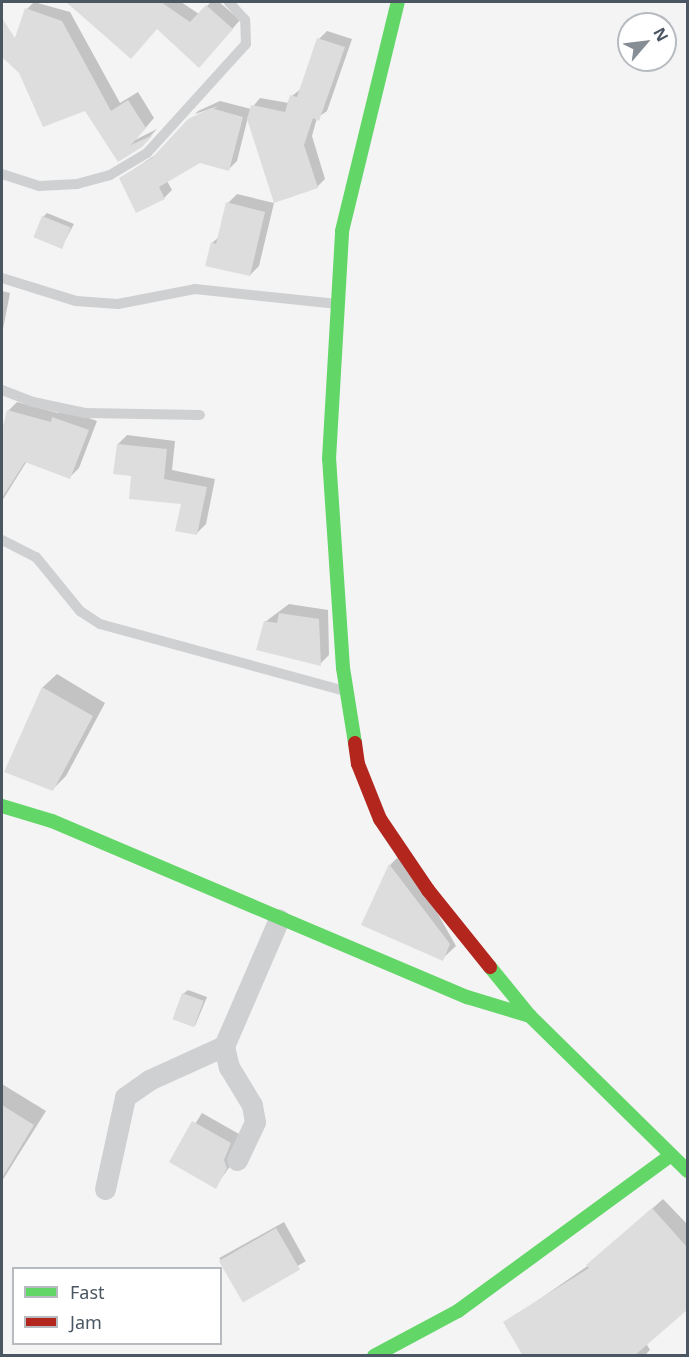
<!DOCTYPE html>
<html>
<head>
<meta charset="utf-8">
<style>
	body { margin:0 }
	#map { position:relative; width:689px; height:1357px; overflow:hidden; background:#f4f4f4; font-family:"Noto Sans",sans-serif }
	div>[style] { position:absolute }
	.shadow>* { inset:0; background:#0003; transform-origin:0 0 }
	.building>* { inset:0; background:#ddddde; transform-origin:0 0 }
	.lane>* { height:10px; margin:-5px; padding:0 5px; transform-origin:5px; border-radius:5px; background:#ced0d2 }
	.street>* { height:21px; margin:-10.5px; padding:0 10.5px; transform-origin:10.5px; border-radius:10.5px; background:#ced0d2 }
	.fast>* { height:14px; margin:-7px; padding:0 7px; transform-origin:7px; border-radius:7px; background:#63d668 }
	.jam>* { height:14px; margin:-7px; padding:0 7px; transform-origin:7px; border-radius:7px; background:#b3261e }
	span { translate:-50% -50%; white-space:nowrap; text-align:center; line-height:1.15; -webkit-text-stroke:4.5px #fff; paint-order:stroke }
	.frame { position:absolute; inset:0; border:3px solid #4a5661; pointer-events:none }
	.legend { position:absolute; left:12px; top:1267px; width:210px; height:78px; box-sizing:border-box; background:#fff; border:2px solid #b7bbc0; margin:0; padding:8px 10px; list-style:none; font-size:18px; color:#4a5661 }
	.legend li { display:flex; align-items:center; gap:12px; height:30px }
	.legend b { width:30px; border:2px solid #b7bbc0 }
	.north { position:absolute; left:617px; top:12px; width:60px; height:60px; box-sizing:border-box; background:#fff; border:2px solid #b7bbc0; border-radius:50%; rotate:62deg; font-size:16px; font-weight:700; line-height:24px; text-align:center; color:#4a5661 }
	.north::after { content:''; display:block; margin:auto; width:21px; height:27px; background:#868d94; clip-path:polygon(50% 0,100% 100%,50% 72%,0 100%) }
</style>
</head>
<body>
<div id="map">
	<div class="shadow">
		<i style="clip-path:polygon(34px 2px,70px 12px,120px 103px,138px 92px,154px 118px,135px 140px,157px 129px,141px 146px,118px 160px,27px 9px)"></i>
		<i style="clip-path:polygon(68px 2px,181px 2px,199px 14px,211px 2px,219px 2px,240px 20px,208px 57px,157px 28px,131px 57px)"></i>
		<i style="clip-path:polygon(327px 31px,352px 39px,327px 111px,317px 118px,312px 136px,325px 179px,317px 187px,248px 117px,237px 161px,229px 169px,200px 161px,167px 181px,172px 190px,164px 198px,121px 178px,161px 151px,189px 120px,219px 106px,195px 114px,198px 111px,220px 101px,251px 109px,260px 98px,289px 103px,292px 96px,302px 88px,319px 39px)"></i>
		<i style="clip-path:polygon(237px 194px,274px 203px,259px 266px,250px 275px,212px 243px,220px 236px,228px 203px)"></i>
		<i style="clip-path:polygon(47px 213px,74px 224px,61px 248px,43px 217px)"></i>
		<i style="clip-path:polygon(2px 291px,10px 293px,2px 334px)"></i>
		<i style="clip-path:polygon(17px 402px,58px 413px,63px 409px,97px 421px,79px 468px,70px 477px,27px 461px,2px 501px,2px 436px,8px 411px)"></i>
		<i style="clip-path:polygon(127px 435px,175px 441px,172px 470px,215px 479px,206px 524px,197px 533px,183px 503px,118px 444px)"></i>
		<i style="clip-path:polygon(289px 604px,328px 610px,329px 655px,320px 664px,265px 622px)"></i>
		<i style="clip-path:polygon(57px 674px,105px 703px,66px 776px,53px 789px,6px 772px,43px 687px)"></i>
		<i style="clip-path:polygon(403px 852px,456px 946px,442px 959px,363px 924px,391px 864px)"></i>
		<i style="clip-path:polygon(188px 990px,207px 997px,195px 1026px,183px 994px)"></i>
		<i style="clip-path:polygon(2px 1084px,46px 1111px,2px 1181px)"></i>
		<i style="clip-path:polygon(202px 1113px,239px 1134px,236px 1158px,215px 1187px,171px 1162px)"></i>
		<i style="clip-path:polygon(663px 1199px,688px 1225px,688px 1307px,646px 1343px,650px 1350px,644px 1356px,601px 1356px,505px 1323px,589px 1265px)"></i>
		<i style="left:284px;top:1222px;width:45px;height:74px;rotate:61deg"></i>
	</div>
	<div class="building">
		<i style="clip-path:polygon(66px 2px,161px 2px,190px 22px,206px 5px,233px 29px,199px 68px,157px 29px,131px 59px)"></i>
		<i style="clip-path:polygon(25px 8px,62px 21px,111px 111px,128px 100px,146px 128px,131px 145px,153px 135px,142px 147px,118px 162px,85px 111px,43px 127px,19px 73px,2px 57px,2px 18px,15px 38px)"></i>
		<i style="clip-path:polygon(317px 38px,345px 47px,319px 121px,313px 118px,304px 145px,318px 188px,274px 203px,247px 119px,251px 105px,285px 112px,290px 95px,297px 97px)"></i>
		<i style="clip-path:polygon(211px 108px,243px 117px,229px 171px,200px 163px,159px 187px,165px 199px,136px 213px,119px 178px,152px 158px,188px 119px)"></i>
		<i style="clip-path:polygon(226px 202px,265px 212px,250px 276px,205px 266px,211px 242px,216px 244px)"></i>
		<i style="left:42px;top:216px;width:31px;height:23px;rotate:22deg"></i>
		<i style="clip-path:polygon(7px 410px,51px 422px,52px 417px,89px 430px,70px 479px,25px 462px,2px 498px,2px 430px)"></i>
		<i style="clip-path:polygon(117px 444px,167px 449px,164px 479px,207px 487px,197px 535px,175px 531px,181px 504px,129px 499px,131px 476px,113px 474px)"></i>
		<i style="clip-path:polygon(279px 613px,319px 619px,321px 666px,256px 650px,264px 621px,277px 623px)"></i>
		<i style="clip-path:polygon(42px 687px,93px 716px,53px 791px,4px 772px)"></i>
		<i style="clip-path:polygon(389px 864px,450px 944px,443px 961px,361px 925px)"></i>
		<i style="left:182px;top:993px;width:23px;height:28px;rotate:20deg"></i>
		<i style="clip-path:polygon(2px 1105px,34px 1125px,2px 1178px)"></i>
		<i style="clip-path:polygon(192px 1121px,231px 1143px,224px 1160px,227px 1168px,216px 1189px,169px 1162px)"></i>
		<i style="clip-path:polygon(652px 1208px,687px 1247px,687px 1310px,634px 1356px,523px 1356px,503px 1322px,589px 1268px,586px 1265px)"></i>
		<i style="left:276px;top:1228px;width:48px;height:66px;rotate:60deg"></i>
	</div>
	<div class="lane">
		<i style="left:2px;top:174px;width:39px;rotate:18deg"></i>
		<i style="left:39px;top:186px;width:38px;rotate:-3deg"></i>
		<i style="left:77px;top:184px;width:34px;rotate:-15deg"></i>
		<i style="left:110px;top:175px;width:43px;rotate:-30.7deg"></i>
		<i style="left:147px;top:153px;width:147px;rotate:-47.8deg"></i>
		<i style="left:246px;top:44px;width:24px;rotate:-92deg"></i>
		<i style="left:245px;top:20px;width:24px;rotate:-132deg"></i>
		<i style="left:2px;top:278px;width:77px;rotate:17.3deg"></i>
		<i style="left:76px;top:301px;width:42px;rotate:4.1deg"></i>
		<i style="left:118px;top:304px;width:78px;rotate:-11deg"></i>
		<i style="left:195px;top:289px;width:143px;rotate:6deg"></i>
		<i style="left:2px;top:390px;width:33px;rotate:21deg"></i>
		<i style="left:33px;top:402px;width:53px;rotate:11.9deg"></i>
		<i style="left:85px;top:413px;width:115px;rotate:1deg"></i>
		<i style="left:2px;top:540px;width:38px;rotate:27deg"></i>
		<i style="left:36px;top:557px;width:70px;rotate:50.8deg"></i>
		<i style="left:80px;top:611px;width:24px;rotate:33deg"></i>
		<i style="left:100px;top:624px;width:251px;rotate:15.3deg"></i>
	</div>
	<div class="street">
		<i style="left:224px;top:1046px;width:22px;rotate:77deg"></i>
		<i style="left:229px;top:1067px;width:44px;rotate:58.8deg"></i>
		<i style="left:252px;top:1105px;width:17px;rotate:80deg"></i>
		<i style="left:255px;top:1122px;width:42px;rotate:115.3deg"></i>
		<i style="left:105px;top:1189px;width:94px;rotate:-77.7deg"></i>
		<i style="left:125px;top:1097px;width:29px;rotate:-35deg"></i>
		<i style="left:149px;top:1080px;width:82px;rotate:-24.4deg"></i>
		<i style="left:224px;top:1046px;width:138px;rotate:-66.6deg"></i>
	</div>
	<div class="fast">
		<i style="left:355px;top:743px;width:76px;rotate:-99.1deg"></i>
		<i style="left:343px;top:668px;width:209px;rotate:-93.8deg"></i>
		<i style="left:329px;top:459px;width:228px;rotate:-86.7deg"></i>
		<i style="left:342px;top:231px;width:236px;rotate:-76.3deg"></i>
		<i style="left:2px;top:806px;width:52px;rotate:16.7deg"></i>
		<i style="left:52px;top:821px;width:451px;rotate:23deg"></i>
		<i style="left:467px;top:997px;width:66px;rotate:16.8deg"></i>
		<i style="left:490px;top:967px;width:63px;rotate:50.8deg"></i>
		<i style="left:530px;top:1016px;width:221px;rotate:44.5deg"></i>
		<i style="left:374px;top:1356px;width:95px;rotate:-28.2deg"></i>
		<i style="left:458px;top:1311px;width:264px;rotate:-36.2deg"></i>
	</div>
	<div class="jam">
		<i style="left:355px;top:743px;width:21px;rotate:82deg"></i>
		<i style="left:358px;top:764px;width:59px;rotate:68.2deg"></i>
		<i style="left:380px;top:819px;width:86px;rotate:55.9deg"></i>
		<i style="left:428px;top:890px;width:99px;rotate:51.2deg"></i>
	</div>
	<div class="frame"></div>
	<ul class="legend">
	<li><b style="height:8px;background:#63d668"></b>Fast</li>
	<li><b style="height:8px;background:#b3261e"></b>Jam</li>
	</ul>
	<div class="north">N</div>
</div>
</body>
</html>
